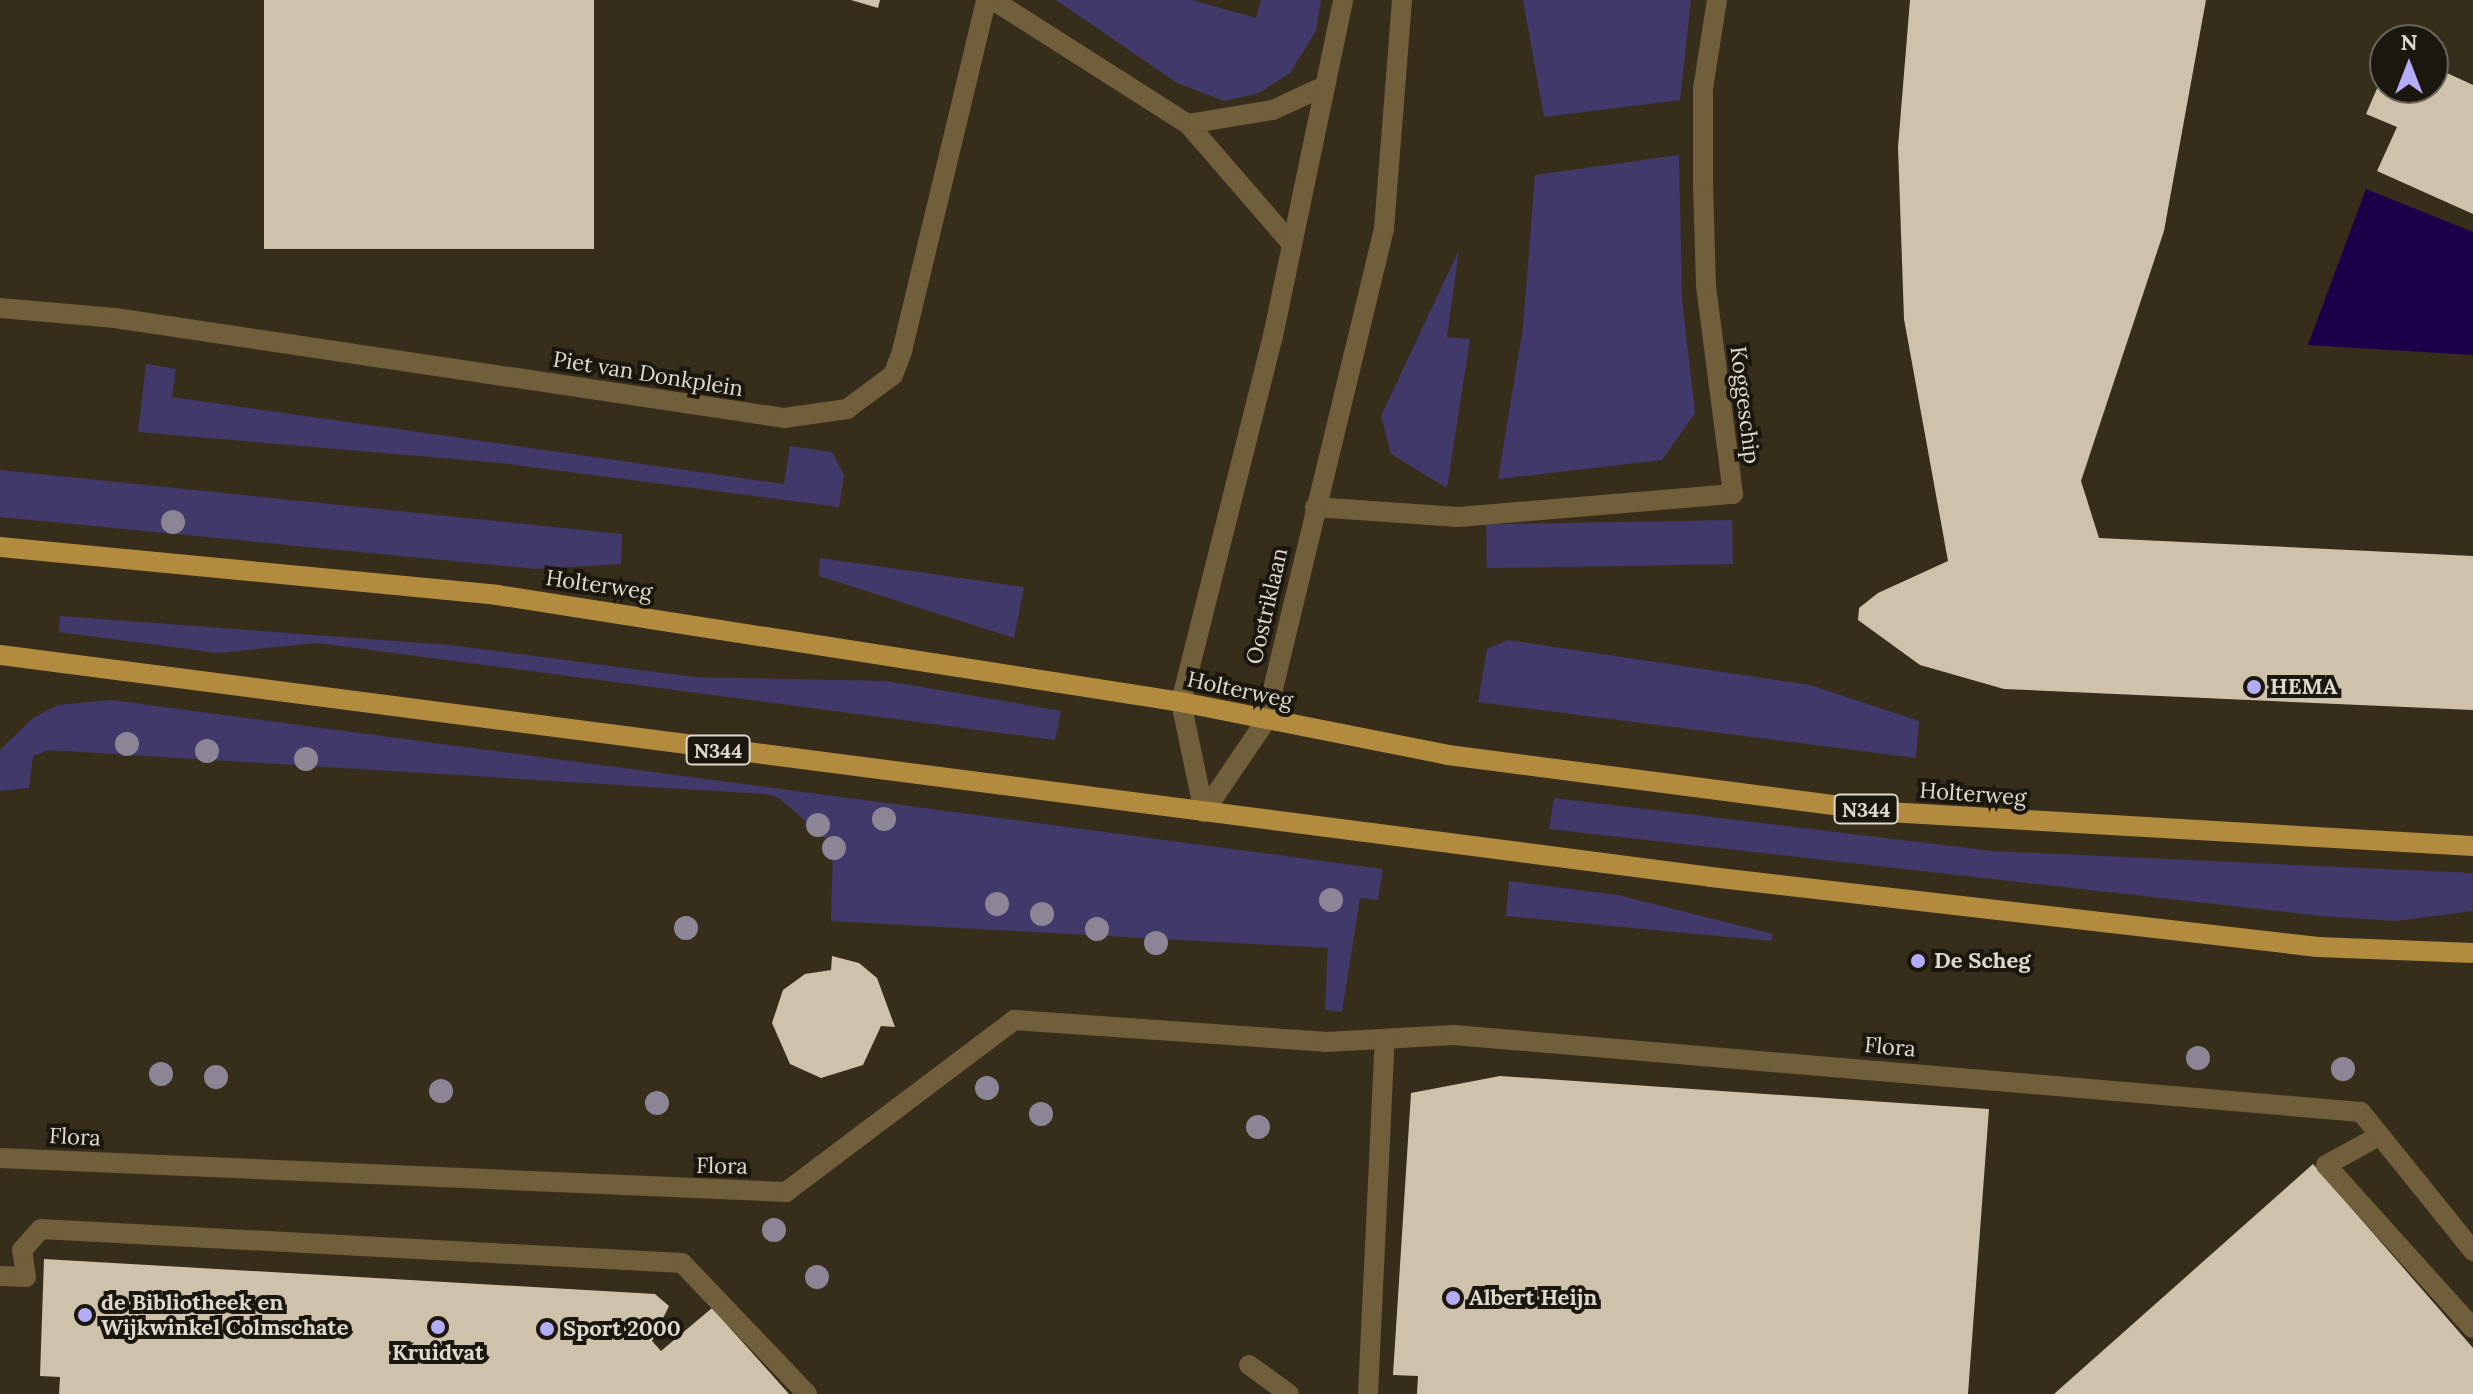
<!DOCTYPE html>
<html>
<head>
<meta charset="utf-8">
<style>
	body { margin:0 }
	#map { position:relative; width:2473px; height:1394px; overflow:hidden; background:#372d1b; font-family:Lora,serif }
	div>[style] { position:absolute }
	.green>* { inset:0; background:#42396b; transform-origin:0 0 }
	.water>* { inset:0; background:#1b004a }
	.building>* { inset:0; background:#cec2ab; transform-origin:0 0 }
	.minor>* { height:20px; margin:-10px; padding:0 10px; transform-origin:10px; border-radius:10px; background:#715e3b }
	.major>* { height:20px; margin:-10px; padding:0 10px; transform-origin:10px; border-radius:10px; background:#b28b3f }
	.trees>* { width:24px; height:24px; margin:-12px; border-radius:50%; background:#8c8596 }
	.dots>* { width:22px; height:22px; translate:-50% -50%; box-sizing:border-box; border:4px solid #1b160e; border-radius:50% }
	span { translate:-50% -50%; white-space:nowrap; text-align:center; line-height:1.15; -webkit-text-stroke:8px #1b160e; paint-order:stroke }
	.shield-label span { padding:2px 6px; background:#1b160e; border:2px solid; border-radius:6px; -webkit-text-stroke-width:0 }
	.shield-label { font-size:20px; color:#e0dace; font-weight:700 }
	.street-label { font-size:22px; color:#e0dace }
	.poi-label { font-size:22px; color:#e0dace; font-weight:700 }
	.left { translate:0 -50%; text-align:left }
	.north { position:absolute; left:2369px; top:24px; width:80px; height:80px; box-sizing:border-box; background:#1b160e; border:2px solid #6a645b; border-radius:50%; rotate:0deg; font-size:22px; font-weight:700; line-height:32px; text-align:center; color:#e0dace }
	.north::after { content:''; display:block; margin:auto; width:28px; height:36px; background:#b5acf8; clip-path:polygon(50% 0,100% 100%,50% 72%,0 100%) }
</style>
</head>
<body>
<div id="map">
	<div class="green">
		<i style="clip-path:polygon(1056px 0,1192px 0,1256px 18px,1261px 0,1321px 0,1316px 31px,1290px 73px,1259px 93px,1224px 101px,1177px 83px)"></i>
		<i style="clip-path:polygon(1523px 0,1691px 0,1680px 100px,1544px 117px)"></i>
		<i style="clip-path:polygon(1679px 155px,1682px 299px,1695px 413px,1662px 460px,1498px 479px,1523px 327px,1535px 175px)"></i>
		<i style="clip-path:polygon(1459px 250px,1447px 337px,1470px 339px,1447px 488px,1391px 454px,1381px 416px)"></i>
		<i style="clip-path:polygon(146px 364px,176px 369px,172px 397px,784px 484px,790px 446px,832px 452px,844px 475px,839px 507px,501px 463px,138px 432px)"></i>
		<i style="clip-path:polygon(0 470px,622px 534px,621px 564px,536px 569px,0 517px)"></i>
		<i style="left:1732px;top:520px;width:44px;height:246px;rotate:89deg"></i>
		<i style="clip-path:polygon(820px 558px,1024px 587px,1014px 638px,819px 576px)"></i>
		<i style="clip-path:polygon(60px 616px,450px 645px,694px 677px,887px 681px,1061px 711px,1055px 740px,317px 643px,218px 653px,59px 632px)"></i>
		<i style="clip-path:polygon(1508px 640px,1810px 685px,1919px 721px,1916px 758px,1478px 702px,1487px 649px)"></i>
		<i style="clip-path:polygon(111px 700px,1383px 869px,1378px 900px,1360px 898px,1342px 1012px,1325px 1010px,1328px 948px,831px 921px,833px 845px,779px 798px,766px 794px,48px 750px,33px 756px,29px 788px,0 791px,0 750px,33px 718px,58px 705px)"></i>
		<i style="clip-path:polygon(1554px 798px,1992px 851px,2473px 873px,2473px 911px,2396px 921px,2321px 916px,1549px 829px)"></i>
		<i style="clip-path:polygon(1509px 881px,1618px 895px,1773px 934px,1771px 941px,1506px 916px)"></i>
	</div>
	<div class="water">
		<i style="clip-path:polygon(2366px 189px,2473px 232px,2473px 355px,2308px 345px)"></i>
	</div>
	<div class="building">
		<i style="left:264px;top:0;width:330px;height:249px"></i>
		<i style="clip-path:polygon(851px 0,880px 0,878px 8px)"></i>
		<i style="clip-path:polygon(1910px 0,2206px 0,2164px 231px,2081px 481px,2099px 538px,2473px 556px,2473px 710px,2004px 689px,1920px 665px,1858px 620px,1859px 608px,1878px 593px,1948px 561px,1904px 319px,1898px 147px)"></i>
		<i style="clip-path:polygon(2433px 64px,2447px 64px,2447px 73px,2473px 85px,2473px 214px,2377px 171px,2397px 127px,2366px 114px,2385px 70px,2385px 88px,2433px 88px)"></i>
		<i style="clip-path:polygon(832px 956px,859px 963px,877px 978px,895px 1027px,881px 1026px,863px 1065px,821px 1078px,790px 1064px,772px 1023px,783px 990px,805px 974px,831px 970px)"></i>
		<i style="clip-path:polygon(1500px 1076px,1989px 1109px,1968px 1394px,1417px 1394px,1418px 1376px,1393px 1375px,1411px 1093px)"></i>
		<i style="clip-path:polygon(2313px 1164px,2473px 1348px,2473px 1394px,2054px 1394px)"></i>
		<i style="clip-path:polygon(44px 1259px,655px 1294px,669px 1306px,652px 1341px,661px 1351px,712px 1308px,789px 1394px,59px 1394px,60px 1377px,40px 1376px)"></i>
	</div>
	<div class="minor">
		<i style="left:993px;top:0;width:231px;rotate:32.5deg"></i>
		<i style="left:1188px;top:124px;width:159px;rotate:49.1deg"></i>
		<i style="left:1188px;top:124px;width:86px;rotate:-9.4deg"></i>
		<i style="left:1273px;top:110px;width:57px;rotate:-24.8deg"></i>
		<i style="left:0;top:308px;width:115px;rotate:5deg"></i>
		<i style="left:115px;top:318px;width:676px;rotate:8.5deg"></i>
		<i style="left:784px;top:418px;width:64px;rotate:-8.1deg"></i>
		<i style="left:847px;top:409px;width:57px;rotate:-36.5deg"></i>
		<i style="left:893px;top:375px;width:26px;rotate:-69deg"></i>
		<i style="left:902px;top:351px;width:361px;rotate:-76.5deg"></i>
		<i style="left:1315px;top:507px;width:143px;rotate:4deg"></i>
		<i style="left:1458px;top:517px;width:276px;rotate:-4.8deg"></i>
		<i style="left:1733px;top:494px;width:211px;rotate:-97.4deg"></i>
		<i style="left:1706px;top:285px;width:103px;rotate:-91.7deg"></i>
		<i style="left:1703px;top:182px;width:93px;rotate:-90deg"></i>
		<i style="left:1703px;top:89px;width:90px;rotate:-81.1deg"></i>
		<i style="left:1204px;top:812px;width:109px;rotate:-55.9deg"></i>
		<i style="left:1265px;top:722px;width:507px;rotate:-76.43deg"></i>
		<i style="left:1384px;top:229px;width:230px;rotate:-85.5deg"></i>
		<i style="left:1204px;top:812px;width:112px;rotate:-101.8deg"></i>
		<i style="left:1181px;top:702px;width:377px;rotate:-75.9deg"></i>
		<i style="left:1273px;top:336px;width:343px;rotate:-78.2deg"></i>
		<i style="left:2377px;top:1137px;width:58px;rotate:151.2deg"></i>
		<i style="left:2326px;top:1165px;width:219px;rotate:48deg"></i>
		<i style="left:0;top:1158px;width:787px;rotate:2.48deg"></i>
		<i style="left:786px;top:1192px;width:286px;rotate:-37deg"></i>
		<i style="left:1014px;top:1020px;width:312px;rotate:4deg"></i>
		<i style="left:1325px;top:1042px;width:129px;rotate:-3.1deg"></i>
		<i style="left:1454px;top:1035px;width:910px;rotate:4.85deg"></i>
		<i style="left:2361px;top:1112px;width:179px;rotate:51.1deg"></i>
		<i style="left:0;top:1276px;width:26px;rotate:2deg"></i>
		<i style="left:26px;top:1277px;width:27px;rotate:-98deg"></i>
		<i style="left:22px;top:1250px;width:28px;rotate:-48deg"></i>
		<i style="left:41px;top:1229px;width:642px;rotate:3.04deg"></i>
		<i style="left:682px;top:1263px;width:181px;rotate:46.3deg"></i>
		<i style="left:1249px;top:1365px;width:49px;rotate:35.9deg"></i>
		<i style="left:1368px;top:1394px;width:355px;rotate:-87.3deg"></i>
	</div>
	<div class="major">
		<i style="left:0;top:547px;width:499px;rotate:5.5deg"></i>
		<i style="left:497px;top:595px;width:692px;rotate:8.89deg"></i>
		<i style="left:1181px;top:702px;width:272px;rotate:11.2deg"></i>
		<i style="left:1448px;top:755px;width:444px;rotate:7.4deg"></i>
		<i style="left:1888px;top:812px;width:586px;rotate:3.33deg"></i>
		<i style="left:0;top:655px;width:1725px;rotate:7.39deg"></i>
		<i style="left:1711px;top:877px;width:611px;rotate:6.58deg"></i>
		<i style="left:2318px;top:947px;width:155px;rotate:2.2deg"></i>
	</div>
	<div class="trees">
		<i style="left:173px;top:522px"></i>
		<i style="left:127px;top:744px"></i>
		<i style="left:207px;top:751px"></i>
		<i style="left:306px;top:759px"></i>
		<i style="left:884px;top:819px"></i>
		<i style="left:818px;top:825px"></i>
		<i style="left:834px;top:848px"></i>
		<i style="left:1331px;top:900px"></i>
		<i style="left:997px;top:904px"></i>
		<i style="left:1042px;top:914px"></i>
		<i style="left:686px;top:928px"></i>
		<i style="left:1097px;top:929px"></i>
		<i style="left:1156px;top:943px"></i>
		<i style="left:2198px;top:1058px"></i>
		<i style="left:2343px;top:1069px"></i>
		<i style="left:161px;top:1074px"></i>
		<i style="left:216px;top:1077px"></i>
		<i style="left:987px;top:1088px"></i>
		<i style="left:441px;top:1091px"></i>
		<i style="left:657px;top:1103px"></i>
		<i style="left:1041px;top:1114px"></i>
		<i style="left:1258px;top:1127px"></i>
		<i style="left:774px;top:1230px"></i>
		<i style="left:817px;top:1277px"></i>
	</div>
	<div class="dots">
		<i style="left:2254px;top:687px;background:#b5acf8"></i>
		<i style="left:1918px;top:961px;background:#b5acf8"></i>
		<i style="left:1453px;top:1298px;background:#b5acf8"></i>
		<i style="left:85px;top:1315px;background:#b5acf8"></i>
		<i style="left:438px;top:1327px;background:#b5acf8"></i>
		<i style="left:547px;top:1329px;background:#b5acf8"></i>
	</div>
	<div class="shield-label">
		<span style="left:718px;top:750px">N344</span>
		<span style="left:1866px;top:809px">N344</span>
	</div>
	<div class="street-label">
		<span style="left:648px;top:374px;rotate:9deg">Piet van Donkplein</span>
		<span style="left:1745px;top:405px;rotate:83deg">Koggeschip</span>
		<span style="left:599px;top:585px;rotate:8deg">Holterweg</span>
		<span style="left:1267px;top:606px;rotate:-77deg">Oostriklaan</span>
		<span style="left:1240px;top:690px;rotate:12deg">Holterweg</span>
		<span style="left:1973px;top:794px;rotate:4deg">Holterweg</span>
		<span style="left:1890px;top:1047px;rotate:5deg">Flora</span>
		<span style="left:75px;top:1137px;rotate:3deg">Flora</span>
		<span style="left:722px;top:1166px;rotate:1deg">Flora</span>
	</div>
	<div class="poi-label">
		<span class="left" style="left:2270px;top:687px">HEMA</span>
		<span class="left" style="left:1934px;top:961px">De Scheg</span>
		<span class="left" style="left:1469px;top:1298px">Albert Heijn</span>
		<span class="left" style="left:101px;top:1315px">de Bibliotheek en<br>Wijkwinkel Colmschate</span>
		<span class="left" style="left:563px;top:1329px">Sport 2000</span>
		<span style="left:438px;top:1353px">Kruidvat</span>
	</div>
	<div class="north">N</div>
</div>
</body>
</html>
